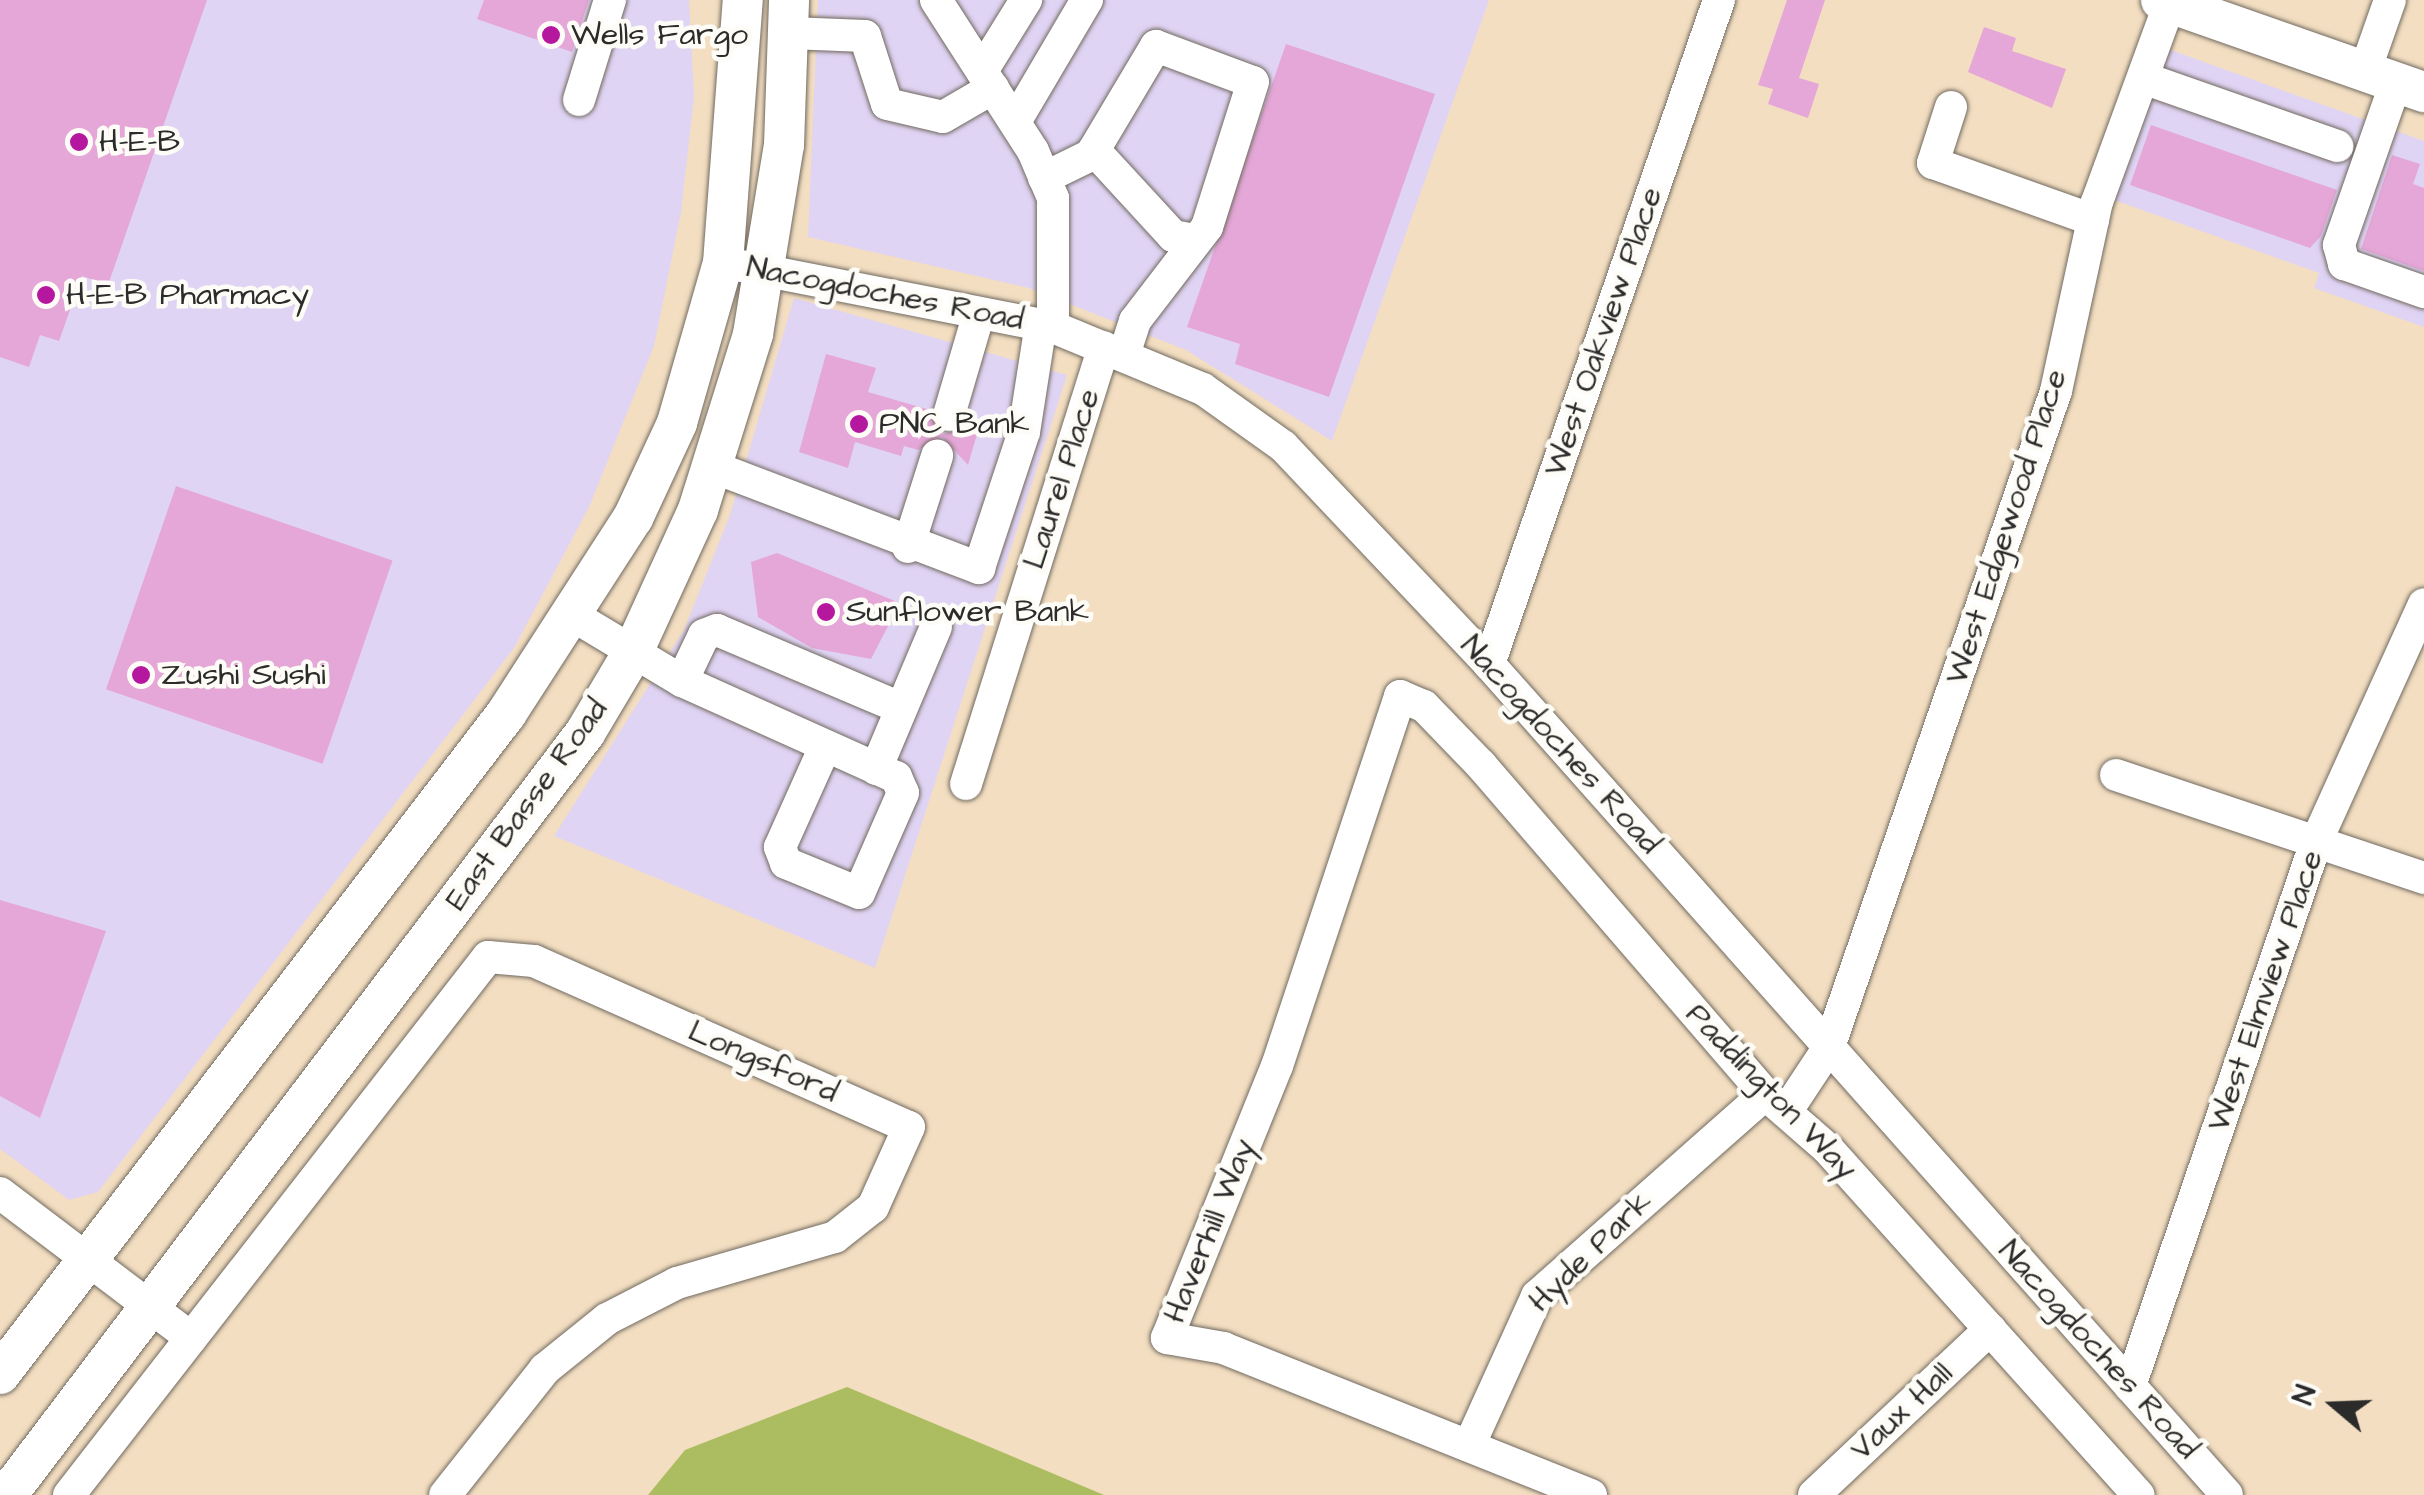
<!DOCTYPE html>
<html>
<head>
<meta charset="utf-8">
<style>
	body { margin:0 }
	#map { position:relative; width:2424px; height:1495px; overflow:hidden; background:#f3dec1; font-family:"Architects Daughter",sans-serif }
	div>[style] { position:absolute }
	.built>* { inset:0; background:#e0d4f4 }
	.green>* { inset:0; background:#abbd60 }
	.building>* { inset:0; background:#e4a7d7; transform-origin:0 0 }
	.roads { filter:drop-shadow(0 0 2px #716a60) drop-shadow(0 0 2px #716a60) }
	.minor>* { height:32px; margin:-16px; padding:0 16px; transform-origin:16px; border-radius:16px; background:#fff }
	.major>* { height:40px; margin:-20px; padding:0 20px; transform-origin:20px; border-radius:20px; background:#fff }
	.dots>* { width:28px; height:28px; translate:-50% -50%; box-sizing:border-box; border:5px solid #fdfcf7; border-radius:50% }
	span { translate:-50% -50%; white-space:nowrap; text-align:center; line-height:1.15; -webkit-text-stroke:9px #fdfcf7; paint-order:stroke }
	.poi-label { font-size:32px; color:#2b2b2b }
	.left { translate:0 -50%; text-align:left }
	.street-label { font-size:32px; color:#2b2b2b }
	.north { position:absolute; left:2284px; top:1355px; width:100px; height:100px; -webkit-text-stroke:8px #fdfcf7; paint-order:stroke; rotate:289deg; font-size:28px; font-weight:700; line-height:40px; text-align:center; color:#2b2b2b }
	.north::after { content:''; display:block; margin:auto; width:35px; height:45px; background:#2b2b2b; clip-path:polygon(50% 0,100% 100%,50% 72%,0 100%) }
</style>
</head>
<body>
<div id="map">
	<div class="built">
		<i style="clip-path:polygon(0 0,689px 0,694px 97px,681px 212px,654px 346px,589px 507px,514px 648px,98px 1192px,69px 1200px,0 1149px)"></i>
		<i style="clip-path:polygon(818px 0,1489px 0,1332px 441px,1186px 350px,1029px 288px,808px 237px)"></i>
		<i style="clip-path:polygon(2168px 49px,2424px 141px,2424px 327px,2314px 288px,2319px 273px,2114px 200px)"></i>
		<i style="clip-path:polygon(794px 298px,1067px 375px,875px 968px,554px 836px,684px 630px,730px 515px)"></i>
	</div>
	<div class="green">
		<i style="clip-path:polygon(847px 1387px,1104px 1495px,648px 1495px,685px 1450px)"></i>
	</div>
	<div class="building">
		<i style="clip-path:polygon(0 0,207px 0,108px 285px,82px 276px,59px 341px,40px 335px,29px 367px,0 357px)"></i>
		<i style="clip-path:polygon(484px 0,589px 0,572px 52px,477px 19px)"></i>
		<i style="clip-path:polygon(1787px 0,1825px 0,1799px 78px,1819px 84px,1808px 118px,1768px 104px,1773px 89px,1758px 85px)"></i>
		<i style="clip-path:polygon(1984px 27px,2016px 38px,2012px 51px,2066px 69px,2052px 108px,1968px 72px)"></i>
		<i style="clip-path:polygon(1286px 44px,1435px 94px,1329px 397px,1235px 364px,1240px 344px,1187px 327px)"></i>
		<i style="clip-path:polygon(2151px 125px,2337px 190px,2321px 236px,2310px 248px,2130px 185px)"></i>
		<i style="clip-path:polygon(2392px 155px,2420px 164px,2413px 184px,2424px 188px,2424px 271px,2361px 249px)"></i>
		<i style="clip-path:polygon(826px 354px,876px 368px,868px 392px,930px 410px,942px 434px,980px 424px,968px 465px,942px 437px,918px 450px,904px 446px,901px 456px,855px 442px,848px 468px,799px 452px)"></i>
		<i style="left:176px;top:486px;width:229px;height:215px;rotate:19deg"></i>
		<i style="clip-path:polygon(777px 553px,900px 603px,871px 659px,812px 648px,758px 617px,751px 562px)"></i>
		<i style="clip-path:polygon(0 900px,106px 931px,40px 1118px,0 1096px)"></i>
	</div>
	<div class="roads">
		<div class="minor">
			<i style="left:936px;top:0;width:179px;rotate:57.3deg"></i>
			<i style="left:1033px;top:151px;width:51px;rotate:66.9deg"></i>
			<i style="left:1053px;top:198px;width:129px;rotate:90deg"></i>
			<i style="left:790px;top:33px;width:75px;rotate:2.3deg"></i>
			<i style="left:865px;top:36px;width:71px;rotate:72.1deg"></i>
			<i style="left:887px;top:104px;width:57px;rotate:13.1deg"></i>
			<i style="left:943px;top:117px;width:58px;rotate:-30.1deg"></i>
			<i style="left:982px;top:71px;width:84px;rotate:-58.2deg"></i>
			<i style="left:2365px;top:71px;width:75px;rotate:-70.6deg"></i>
			<i style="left:2143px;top:78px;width:206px;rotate:19.3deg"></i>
			<i style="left:2396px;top:82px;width:173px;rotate:109.3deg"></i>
			<i style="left:2339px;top:245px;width:20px;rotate:75deg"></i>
			<i style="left:2344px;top:264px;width:85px;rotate:19.3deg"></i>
			<i style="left:579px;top:100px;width:105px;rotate:-72.8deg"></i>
			<i style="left:1951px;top:107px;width:59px;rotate:107.8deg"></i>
			<i style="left:1933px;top:163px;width:170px;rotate:19.6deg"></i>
			<i style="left:1015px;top:122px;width:142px;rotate:-59.5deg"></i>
			<i style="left:1094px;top:150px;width:117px;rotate:47.4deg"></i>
			<i style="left:1173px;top:236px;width:20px;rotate:11deg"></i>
			<i style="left:1044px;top:178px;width:52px;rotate:-26.1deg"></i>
			<i style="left:1091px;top:155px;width:127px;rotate:-59.2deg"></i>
			<i style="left:1156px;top:46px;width:103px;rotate:20.4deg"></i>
			<i style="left:1253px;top:82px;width:152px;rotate:107.6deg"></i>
			<i style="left:1207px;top:227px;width:118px;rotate:127.5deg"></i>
			<i style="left:1135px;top:321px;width:35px;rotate:108deg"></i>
			<i style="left:741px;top:266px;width:318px;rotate:11.1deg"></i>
			<i style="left:1053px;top:327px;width:162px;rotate:22.5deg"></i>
			<i style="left:1203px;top:389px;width:98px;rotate:35.5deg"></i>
			<i style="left:1283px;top:446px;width:300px;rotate:46.6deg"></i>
			<i style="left:1489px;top:664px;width:1111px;rotate:48.39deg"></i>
			<i style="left:949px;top:415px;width:106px;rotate:-73.6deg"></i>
			<i style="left:713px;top:467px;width:285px;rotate:20.8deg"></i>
			<i style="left:979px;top:568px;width:143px;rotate:-71.7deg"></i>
			<i style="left:1024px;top:432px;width:109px;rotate:-81.1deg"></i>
			<i style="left:908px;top:547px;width:96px;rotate:-72.3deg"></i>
			<i style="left:577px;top:618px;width:122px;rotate:31deg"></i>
			<i style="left:682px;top:681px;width:235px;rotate:24.2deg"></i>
			<i style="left:896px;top:777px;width:17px;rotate:66deg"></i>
			<i style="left:903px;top:793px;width:109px;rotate:113.7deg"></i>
			<i style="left:859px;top:893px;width:79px;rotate:-157.7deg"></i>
			<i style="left:786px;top:863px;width:17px;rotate:-111deg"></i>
			<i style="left:780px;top:847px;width:110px;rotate:-65.8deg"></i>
			<i style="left:1489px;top:664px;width:703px;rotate:-70.89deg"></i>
			<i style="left:682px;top:681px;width:51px;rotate:-64.4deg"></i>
			<i style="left:704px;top:635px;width:14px;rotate:-21deg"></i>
			<i style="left:717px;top:630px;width:200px;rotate:23deg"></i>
			<i style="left:876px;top:769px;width:154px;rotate:-67.1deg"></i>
			<i style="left:2116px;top:775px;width:325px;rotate:18.5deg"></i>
			<i style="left:966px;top:784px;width:458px;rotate:-72.5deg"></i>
			<i style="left:1786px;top:1112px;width:78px;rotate:-56.5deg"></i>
			<i style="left:1829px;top:1047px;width:694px;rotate:-70.91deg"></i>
			<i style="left:2056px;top:391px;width:193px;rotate:-77.8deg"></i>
			<i style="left:2097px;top:202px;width:215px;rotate:-69.9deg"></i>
			<i style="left:0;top:1193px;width:240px;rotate:37.2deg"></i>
			<i style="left:2130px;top:1386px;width:575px;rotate:-71.12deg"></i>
			<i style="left:2316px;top:842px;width:261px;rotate:-65.6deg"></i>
			<i style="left:1469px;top:1446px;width:165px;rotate:-65.6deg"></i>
			<i style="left:1537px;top:1296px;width:305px;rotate:-41.5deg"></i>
			<i style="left:69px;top:1495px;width:682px;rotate:-52.09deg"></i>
			<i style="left:488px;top:957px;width:46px;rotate:5deg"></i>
			<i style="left:534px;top:961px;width:410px;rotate:23.9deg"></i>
			<i style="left:909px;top:1127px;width:88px;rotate:114.2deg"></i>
			<i style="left:873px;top:1207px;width:48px;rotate:141.7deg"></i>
			<i style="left:835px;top:1237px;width:165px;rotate:163.8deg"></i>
			<i style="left:677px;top:1283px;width:79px;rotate:152.8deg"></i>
			<i style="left:607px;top:1319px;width:80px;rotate:141.1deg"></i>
			<i style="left:545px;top:1369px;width:161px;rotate:128.4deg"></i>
			<i style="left:1591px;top:1495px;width:395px;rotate:-158.2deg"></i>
			<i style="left:1224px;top:1348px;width:58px;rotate:-170deg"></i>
			<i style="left:1167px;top:1338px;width:293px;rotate:-68deg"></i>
			<i style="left:1277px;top:1066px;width:390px;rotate:-71.6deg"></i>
			<i style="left:1400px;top:696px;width:26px;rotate:23deg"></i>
			<i style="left:1424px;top:706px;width:82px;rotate:46deg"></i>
			<i style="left:1481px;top:765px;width:435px;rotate:49.2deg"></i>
			<i style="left:1765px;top:1094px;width:84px;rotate:41.1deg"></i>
			<i style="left:1828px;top:1149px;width:465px;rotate:48.1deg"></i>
			<i style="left:1814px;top:1495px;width:242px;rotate:-43.3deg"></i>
		</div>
		<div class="major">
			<i style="left:2161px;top:0;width:279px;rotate:19.3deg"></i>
			<i style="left:0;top:1374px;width:832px;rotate:-52.52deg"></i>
			<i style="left:506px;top:714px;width:234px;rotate:-57.1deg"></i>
			<i style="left:633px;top:518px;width:105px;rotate:-65.1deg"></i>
			<i style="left:677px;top:423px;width:166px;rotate:-74deg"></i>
			<i style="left:723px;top:263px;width:264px;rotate:-85.7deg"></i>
			<i style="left:7px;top:1495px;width:956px;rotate:-52.82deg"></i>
			<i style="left:585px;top:733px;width:94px;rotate:-59.3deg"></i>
			<i style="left:633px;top:652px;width:156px;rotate:-65.4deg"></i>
			<i style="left:698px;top:510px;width:184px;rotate:-72.6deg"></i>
			<i style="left:753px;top:334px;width:192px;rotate:-80.7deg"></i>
			<i style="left:784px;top:145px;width:145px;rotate:-88deg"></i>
		</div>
	</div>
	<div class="dots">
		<i style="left:551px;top:35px;background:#b5179e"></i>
		<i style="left:79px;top:142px;background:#b5179e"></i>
		<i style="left:46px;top:295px;background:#b5179e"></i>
		<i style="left:859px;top:424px;background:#b5179e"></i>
		<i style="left:826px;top:612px;background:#b5179e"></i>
		<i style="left:141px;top:675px;background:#b5179e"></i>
	</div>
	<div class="poi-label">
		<span class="left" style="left:571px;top:35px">Wells Fargo</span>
		<span class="left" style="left:99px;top:142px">H-E-B</span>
		<span class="left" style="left:66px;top:295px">H-E-B Pharmacy</span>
		<span class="left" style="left:879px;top:424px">PNC Bank</span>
		<span class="left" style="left:846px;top:612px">Sunflower Bank</span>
		<span class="left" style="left:161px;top:675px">Zushi Sushi</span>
	</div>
	<div class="street-label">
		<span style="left:885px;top:294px;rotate:11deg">Nacogdoches Road</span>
		<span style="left:1604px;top:332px;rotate:-71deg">West Oakview Place</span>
		<span style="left:1062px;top:479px;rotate:-72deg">Laurel Place</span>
		<span style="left:2007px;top:527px;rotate:-72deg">West Edgewood Place</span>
		<span style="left:1560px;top:745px;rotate:48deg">Nacogdoches Road</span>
		<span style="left:527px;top:805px;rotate:-54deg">East Basse Road</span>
		<span style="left:2266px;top:991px;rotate:-71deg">West Elmview Place</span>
		<span style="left:763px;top:1062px;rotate:24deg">Longsford</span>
		<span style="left:1771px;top:1092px;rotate:46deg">Paddington Way</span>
		<span style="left:1210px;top:1231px;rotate:-68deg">Haverhill Way</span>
		<span style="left:1591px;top:1252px;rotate:-44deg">Hyde Park</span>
		<span style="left:2098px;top:1350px;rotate:48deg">Nacogdoches Road</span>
		<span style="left:1902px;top:1412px;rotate:-43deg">Vaux Hall</span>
	</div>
	<div class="north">N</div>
</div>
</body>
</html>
